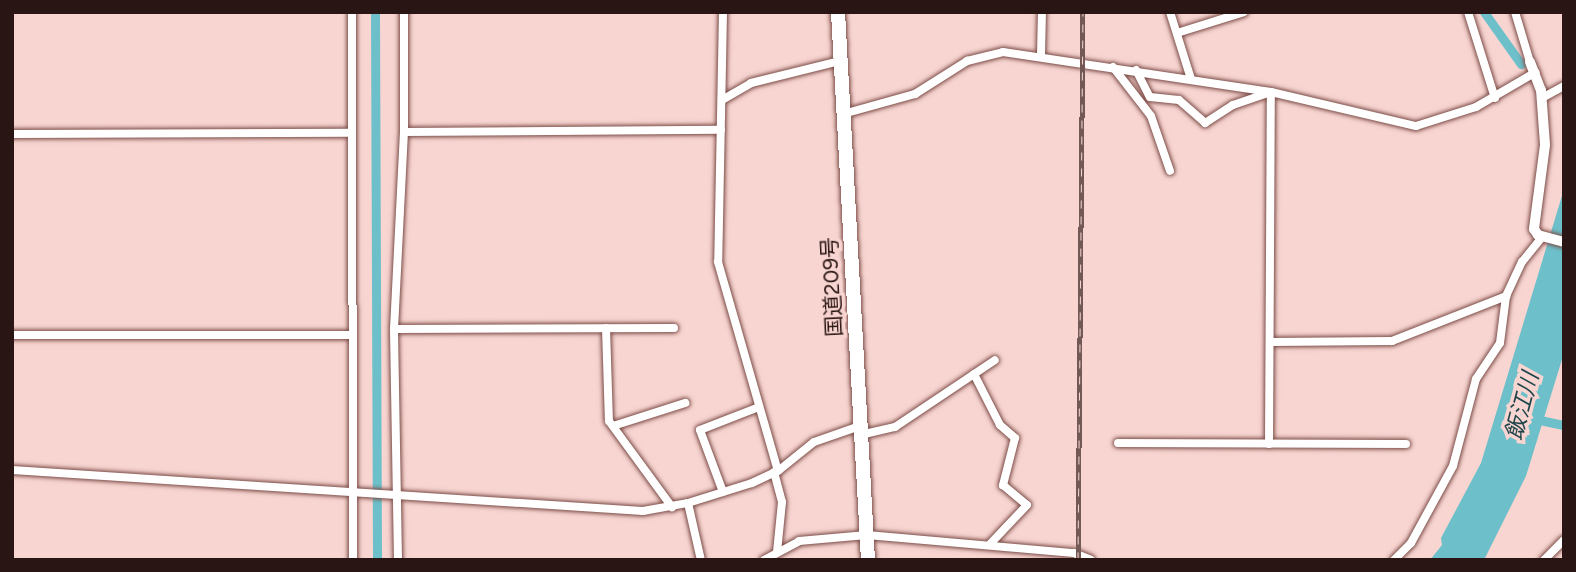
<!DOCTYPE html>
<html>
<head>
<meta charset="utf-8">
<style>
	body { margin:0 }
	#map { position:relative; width:1576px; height:572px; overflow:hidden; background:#f8d5d1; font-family:Figtree,"Noto Sans JP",sans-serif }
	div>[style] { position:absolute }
	.water>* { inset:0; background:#6dc0ca }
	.canal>* { height:9px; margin:-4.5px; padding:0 4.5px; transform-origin:4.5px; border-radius:4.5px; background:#6dc0ca }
	.roads { filter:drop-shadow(0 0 2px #7c4c47) drop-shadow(0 0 2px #7c4c47) }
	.minor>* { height:8px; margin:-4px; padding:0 4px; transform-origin:4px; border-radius:4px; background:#fff }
	.tertiary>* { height:10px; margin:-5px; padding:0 5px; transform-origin:5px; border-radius:5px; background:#fff }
	.trunk>* { height:14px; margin:-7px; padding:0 7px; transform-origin:7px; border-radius:7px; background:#fff }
	.rail>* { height:5px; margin-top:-2.5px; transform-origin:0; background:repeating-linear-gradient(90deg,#f8d5d1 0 8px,#725956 0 16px); box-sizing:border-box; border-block:2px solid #725956 }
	span { translate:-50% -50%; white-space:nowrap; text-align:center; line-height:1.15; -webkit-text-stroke:7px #f8d5d1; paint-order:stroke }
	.street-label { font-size:21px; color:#291513 }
	.water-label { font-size:23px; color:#1e454a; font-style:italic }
	.frame { position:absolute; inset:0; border:14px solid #291513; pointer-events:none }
</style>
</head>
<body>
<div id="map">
	<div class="water">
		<i style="clip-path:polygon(1564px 189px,1564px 353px,1526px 476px,1484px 560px,1430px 560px,1442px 545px,1441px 538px,1481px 463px)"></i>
	</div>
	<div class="canal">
		<i style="left:375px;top:12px;width:548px;rotate:89.79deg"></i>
		<i style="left:1484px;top:12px;width:64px;rotate:54.6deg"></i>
		<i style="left:1535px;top:419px;width:30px;rotate:12deg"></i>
	</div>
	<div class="roads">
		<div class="minor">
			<i style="left:352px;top:12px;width:548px;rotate:89.9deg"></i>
			<i style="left:723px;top:12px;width:250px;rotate:91.1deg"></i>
			<i style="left:718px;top:262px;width:217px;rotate:74deg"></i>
			<i style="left:1170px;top:12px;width:70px;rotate:72.6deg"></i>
			<i style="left:1468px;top:12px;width:90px;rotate:72.6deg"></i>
			<i style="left:1515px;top:12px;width:52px;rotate:73.3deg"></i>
			<i style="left:1177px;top:33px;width:70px;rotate:-17.4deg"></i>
			<i style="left:1041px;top:55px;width:43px;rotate:-88.7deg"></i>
			<i style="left:1113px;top:67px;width:62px;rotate:52.2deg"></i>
			<i style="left:1151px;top:116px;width:58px;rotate:70.9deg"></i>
			<i style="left:1136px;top:70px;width:30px;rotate:63deg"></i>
			<i style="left:1150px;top:97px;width:29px;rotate:6deg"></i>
			<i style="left:1179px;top:100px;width:35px;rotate:41deg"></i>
			<i style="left:1205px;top:123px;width:33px;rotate:-33deg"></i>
			<i style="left:1233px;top:105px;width:40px;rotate:-18.9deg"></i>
			<i style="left:1542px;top:98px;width:25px;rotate:-29deg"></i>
			<i style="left:722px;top:100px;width:34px;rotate:-30deg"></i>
			<i style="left:751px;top:83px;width:92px;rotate:-13.9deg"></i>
			<i style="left:843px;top:114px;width:75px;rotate:-15.5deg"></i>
			<i style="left:915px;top:94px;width:62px;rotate:-32.4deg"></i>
			<i style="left:967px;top:61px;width:37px;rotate:-14deg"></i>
			<i style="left:1003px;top:52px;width:271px;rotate:8.5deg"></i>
			<i style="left:1271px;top:92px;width:149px;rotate:13.2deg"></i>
			<i style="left:1416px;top:126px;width:63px;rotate:-17.6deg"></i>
			<i style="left:1476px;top:107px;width:69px;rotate:-30.3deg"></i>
			<i style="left:404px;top:132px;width:317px;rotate:-0.4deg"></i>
			<i style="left:12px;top:134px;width:340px;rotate:-0.2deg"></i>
			<i style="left:606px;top:328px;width:93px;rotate:88.2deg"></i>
			<i style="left:609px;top:421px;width:107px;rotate:53.8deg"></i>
			<i style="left:394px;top:329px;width:280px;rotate:-0.2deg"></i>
			<i style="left:12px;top:335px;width:341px"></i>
			<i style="left:1270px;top:342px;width:122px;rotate:-0.5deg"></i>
			<i style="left:1392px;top:341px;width:123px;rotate:-21.5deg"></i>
			<i style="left:974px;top:374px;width:57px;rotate:63deg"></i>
			<i style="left:1000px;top:425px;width:20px;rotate:41deg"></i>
			<i style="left:1015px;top:438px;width:49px;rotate:104.3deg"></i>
			<i style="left:1003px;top:485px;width:31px;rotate:40deg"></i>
			<i style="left:1027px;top:505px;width:55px;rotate:133.5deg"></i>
			<i style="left:613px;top:426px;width:76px;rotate:-17.7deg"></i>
			<i style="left:860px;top:435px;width:36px;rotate:-13deg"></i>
			<i style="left:895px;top:427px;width:120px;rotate:-33.8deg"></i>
			<i style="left:1118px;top:443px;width:288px;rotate:0.2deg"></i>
			<i style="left:1269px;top:444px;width:352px;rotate:-89.7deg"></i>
			<i style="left:12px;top:470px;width:632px;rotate:3.72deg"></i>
			<i style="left:643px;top:511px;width:46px;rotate:-10.1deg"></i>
			<i style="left:688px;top:503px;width:67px;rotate:-17.4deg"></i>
			<i style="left:752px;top:483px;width:29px;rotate:-25deg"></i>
			<i style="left:778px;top:471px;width:46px;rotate:-38.9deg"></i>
			<i style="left:814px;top:442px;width:49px;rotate:-19.2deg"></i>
			<i style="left:774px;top:472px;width:31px;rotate:75deg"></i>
			<i style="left:782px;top:502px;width:50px;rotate:95.7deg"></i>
			<i style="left:723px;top:492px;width:66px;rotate:-110.4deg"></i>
			<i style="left:700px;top:430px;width:63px;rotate:-21.3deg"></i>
			<i style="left:688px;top:503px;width:58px;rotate:77.2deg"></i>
			<i style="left:398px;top:560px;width:231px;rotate:-91deg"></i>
			<i style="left:394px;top:329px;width:197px;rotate:-87.1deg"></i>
			<i style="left:404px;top:132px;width:120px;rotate:-90deg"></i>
			<i style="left:764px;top:560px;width:40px;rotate:-28deg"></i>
			<i style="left:799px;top:541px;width:68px;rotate:-5deg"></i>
			<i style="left:867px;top:535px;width:208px;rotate:5deg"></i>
			<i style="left:1074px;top:553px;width:18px;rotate:22deg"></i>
			<i style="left:1394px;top:560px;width:24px;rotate:-45deg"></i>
			<i style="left:1411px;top:543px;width:88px;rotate:-61.4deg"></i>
			<i style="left:1453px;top:466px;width:90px;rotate:-75.2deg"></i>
			<i style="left:1476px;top:379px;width:43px;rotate:-56.3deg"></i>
			<i style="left:1500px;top:343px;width:47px;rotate:-82.7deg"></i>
			<i style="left:1506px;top:296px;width:38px;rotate:-65deg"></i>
			<i style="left:1522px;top:262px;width:33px;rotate:-51deg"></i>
			<i style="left:1544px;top:560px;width:28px;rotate:-45deg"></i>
		</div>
		<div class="tertiary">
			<i style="left:1530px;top:62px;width:30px;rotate:69deg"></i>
			<i style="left:1541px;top:90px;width:55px;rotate:85.8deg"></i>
			<i style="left:1545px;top:145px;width:85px;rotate:97.5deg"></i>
			<i style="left:1534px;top:229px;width:7px;rotate:56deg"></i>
			<i style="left:1538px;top:235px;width:27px;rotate:15deg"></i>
		</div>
		<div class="trunk">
			<i style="left:838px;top:12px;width:549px;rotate:86.87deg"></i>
		</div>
	</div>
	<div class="rail">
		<i style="left:1078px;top:560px;width:548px;rotate:-89.48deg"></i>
	</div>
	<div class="street-label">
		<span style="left:832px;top:287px;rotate:-93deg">国道209号</span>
	</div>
	<div class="water-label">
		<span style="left:1522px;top:406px;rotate:-75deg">飯江川</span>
	</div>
	<div class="frame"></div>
</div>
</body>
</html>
